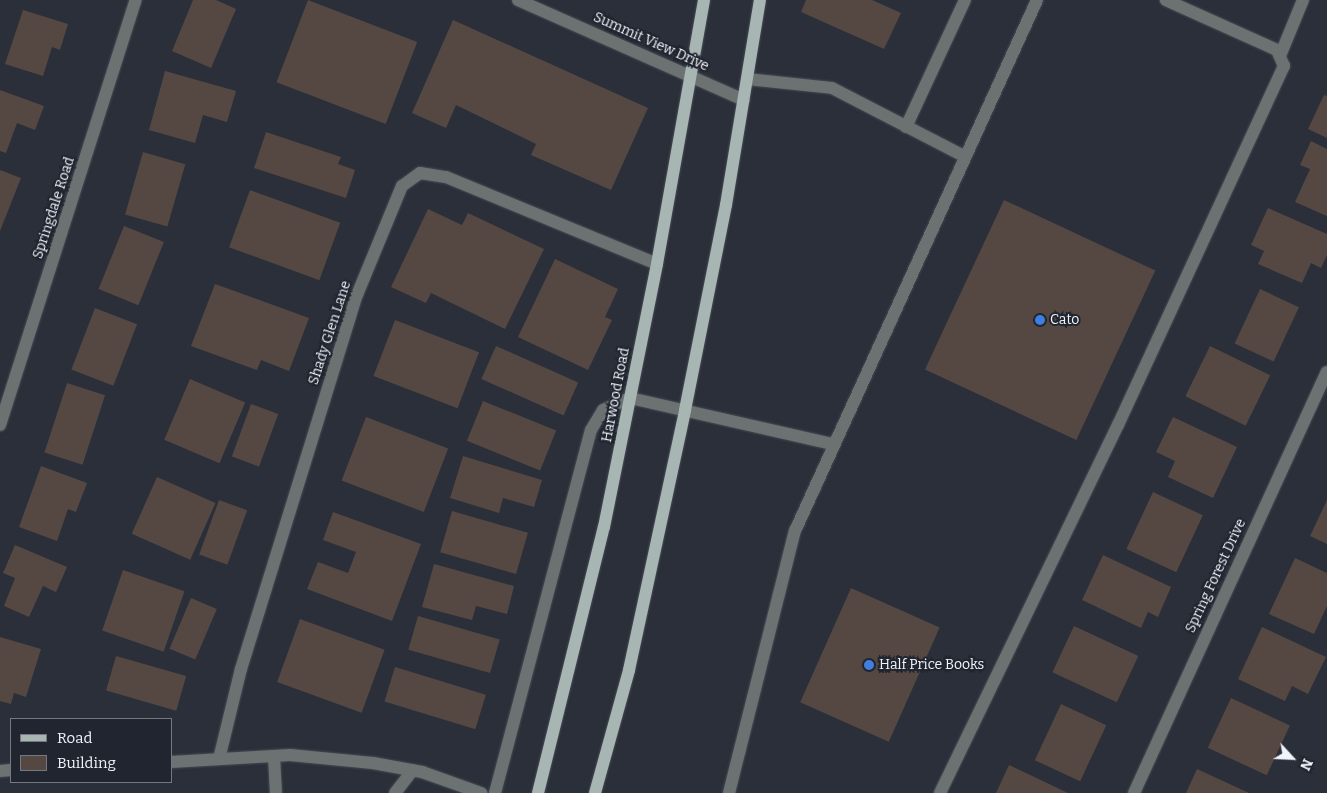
<!DOCTYPE html>
<html>
<head>
<meta charset="utf-8">
<style>
	body { margin:0 }
	#map { position:relative; width:1327px; height:793px; overflow:hidden; background:#2a2f39; font-family:Bitter,serif }
	div>[style] { position:absolute }
	.building>* { inset:0; background:#554843; transform-origin:0 0 }
	.roads { filter:drop-shadow(0 0 1px #464b54) drop-shadow(0 0 1px #464b54) }
	.minor>* { height:12px; margin:-6px; padding:0 6px; transform-origin:6px; border-radius:6px; background:#6b7271 }
	.major>* { height:12px; margin:-6px; padding:0 6px; transform-origin:6px; border-radius:6px; background:#a7b5b3 }
	.dots>* { width:14px; height:14px; translate:-50% -50%; box-sizing:border-box; border:2px solid #21252f; border-radius:50% }
	span { translate:-50% -50%; white-space:nowrap; text-align:center; line-height:1.15; -webkit-text-stroke:4px #21252f; paint-order:stroke }
	.street-label { font-size:14px; color:#f1f4fa }
	.poi-label { font-size:14px; color:#f1f4fa }
	.left { translate:0 -50%; text-align:left }
	.legend { position:absolute; left:10px; top:718px; width:162px; height:65px; box-sizing:border-box; background:#21252f; border:1px solid #747880; margin:0; padding:6px 9px; list-style:none; font-size:15px; color:#f1f4fa }
	.legend li { display:flex; align-items:center; gap:10px; height:25px }
	.legend b { width:25px; border:1px solid #747880 }
	.north { position:absolute; left:1267px; top:733px; width:50px; height:50px; -webkit-text-stroke:4px #21252f; paint-order:stroke; rotate:115deg; font-size:14px; font-weight:700; line-height:20px; text-align:center; color:#f1f4fa }
	.north::after { content:''; display:block; margin:auto; width:18px; height:22px; background:#f1f4fa; clip-path:polygon(50% 0,100% 100%,50% 72%,0 100%) }
</style>
</head>
<body>
<div id="map">
	<div class="building">
		<i style="clip-path:polygon(193px 0,216px 0,236px 9px,211px 68px,172px 51px)"></i>
		<i style="left:308px;top:0;width:117px;height:88px;rotate:21deg"></i>
		<i style="clip-path:polygon(806px 0,872px 0,901px 13px,884px 49px,801px 12px)"></i>
		<i style="clip-path:polygon(23px 10px,68px 24px,60px 50px,52px 47px,43px 76px,5px 64px)"></i>
		<i style="clip-path:polygon(453px 20px,648px 108px,611px 190px,531px 155px,536px 144px,456px 105px,446px 128px,412px 113px)"></i>
		<i style="clip-path:polygon(165px 71px,236px 91px,227px 122px,203px 115px,195px 143px,149px 130px)"></i>
		<i style="clip-path:polygon(0 90px,44px 106px,35px 130px,17px 123px,6px 153px,0 151px)"></i>
		<i style="clip-path:polygon(1324px 95px,1327px 96px,1327px 138px,1308px 129px)"></i>
		<i style="clip-path:polygon(266px 132px,341px 157px,338px 164px,355px 170px,346px 198px,254px 168px)"></i>
		<i style="clip-path:polygon(1311px 141px,1327px 149px,1327px 216px,1295px 202px,1310px 169px,1300px 165px)"></i>
		<i style="left:143px;top:152px;width:44px;height:65px;rotate:16deg"></i>
		<i style="clip-path:polygon(0 170px,21px 178px,0 231px)"></i>
		<i style="left:250px;top:190px;width:96px;height:61px;rotate:20deg"></i>
		<i style="left:1004px;top:200px;width:167px;height:187px;rotate:25deg"></i>
		<i style="clip-path:polygon(1268px 208px,1327px 234px,1327px 255px,1321px 268px,1311px 263px,1302px 283px,1258px 264px,1264px 251px,1251px 245px)"></i>
		<i style="clip-path:polygon(428px 209px,462px 225px,468px 213px,544px 249px,505px 329px,431px 293px,426px 303px,391px 287px)"></i>
		<i style="left:124px;top:226px;width:43px;height:68px;rotate:22deg"></i>
		<i style="clip-path:polygon(555px 259px,618px 289px,605px 317px,612px 320px,588px 370px,518px 337px)"></i>
		<i style="clip-path:polygon(215px 284px,309px 318px,289px 371px,261px 360px,257px 370px,191px 346px)"></i>
		<i style="left:1260px;top:289px;width:43px;height:60px;rotate:25deg"></i>
		<i style="left:95px;top:308px;width:45px;height:66px;rotate:21deg"></i>
		<i style="left:395px;top:320px;width:90px;height:60px;rotate:21deg"></i>
		<i style="left:496px;top:346px;width:90px;height:36px;rotate:24deg"></i>
		<i style="left:1210px;top:346px;width:67px;height:56px;rotate:26deg"></i>
		<i style="left:190px;top:379px;width:60px;height:66px;rotate:23deg"></i>
		<i style="left:67px;top:383px;width:40px;height:73px;rotate:18deg"></i>
		<i style="left:483px;top:401px;width:79px;height:43px;rotate:22deg"></i>
		<i style="left:251px;top:404px;width:29px;height:56px;rotate:20deg"></i>
		<i style="left:366px;top:417px;width:88px;height:68px;rotate:21deg"></i>
		<i style="clip-path:polygon(1173px 417px,1237px 447px,1213px 498px,1168px 477px,1175px 461px,1156px 452px)"></i>
		<i style="clip-path:polygon(463px 456px,542px 480px,534px 507px,503px 498px,499px 513px,450px 498px)"></i>
		<i style="clip-path:polygon(41px 466px,87px 483px,76px 512px,68px 509px,57px 541px,19px 527px)"></i>
		<i style="left:157px;top:477px;width:64px;height:62px;rotate:24deg"></i>
		<i style="left:1153px;top:492px;width:55px;height:63px;rotate:25deg"></i>
		<i style="left:219px;top:500px;width:30px;height:58px;rotate:20deg"></i>
		<i style="clip-path:polygon(1327px 500px,1327px 544px,1310px 536px)"></i>
		<i style="left:452px;top:511px;width:79px;height:43px;rotate:16deg"></i>
		<i style="clip-path:polygon(333px 512px,421px 544px,392px 621px,307px 589px,318px 562px,348px 573px,356px 552px,323px 540px)"></i>
		<i style="clip-path:polygon(15px 545px,67px 567px,56px 592px,43px 586px,29px 617px,4px 606px,15px 578px,3px 573px)"></i>
		<i style="clip-path:polygon(1103px 555px,1171px 587px,1158px 617px,1148px 612px,1141px 628px,1082px 600px)"></i>
		<i style="clip-path:polygon(1295px 558px,1327px 573px,1327px 606px,1314px 634px,1269px 614px)"></i>
		<i style="clip-path:polygon(434px 564px,514px 586px,507px 614px,476px 606px,472px 620px,422px 607px)"></i>
		<i style="left:123px;top:570px;width:65px;height:64px;rotate:19deg"></i>
		<i style="left:851px;top:588px;width:97px;height:125px;rotate:24deg"></i>
		<i style="left:191px;top:598px;width:28px;height:55px;rotate:23deg"></i>
		<i style="left:418px;top:616px;width:85px;height:35px;rotate:16deg"></i>
		<i style="left:300px;top:619px;width:90px;height:67px;rotate:20deg"></i>
		<i style="left:1074px;top:626px;width:71px;height:51px;rotate:25deg"></i>
		<i style="clip-path:polygon(1262px 627px,1326px 657px,1308px 694px,1292px 686px,1285px 701px,1238px 679px)"></i>
		<i style="clip-path:polygon(0 637px,41px 649px,26px 697px,14px 693px,11px 704px,0 701px)"></i>
		<i style="left:116px;top:656px;width:73px;height:36px;rotate:16deg"></i>
		<i style="left:395px;top:667px;width:95px;height:36px;rotate:17deg"></i>
		<i style="left:1231px;top:698px;width:65px;height:55px;rotate:25deg"></i>
		<i style="left:1061px;top:704px;width:50px;height:62px;rotate:25deg"></i>
		<i style="clip-path:polygon(1009px 765px,1068px 793px,996px 793px)"></i>
		<i style="clip-path:polygon(1197px 769px,1249px 793px,1186px 793px)"></i>
	</div>
	<div class="roads">
		<div class="minor">
			<i style="left:518px;top:0;width:247px;rotate:23.9deg"></i>
			<i style="left:1280px;top:56px;width:61px;rotate:-67.7deg"></i>
			<i style="left:747px;top:79px;width:85px;rotate:6deg"></i>
			<i style="left:832px;top:88px;width:148px;rotate:27.3deg"></i>
			<i style="left:906px;top:127px;width:140px;rotate:-65.1deg"></i>
			<i style="left:0;top:425px;width:446px;rotate:-72.3deg"></i>
			<i style="left:274px;top:756px;width:37px;rotate:87deg"></i>
			<i style="left:219px;top:759px;width:93px;rotate:-76.3deg"></i>
			<i style="left:241px;top:669px;width:392px;rotate:-72.8deg"></i>
			<i style="left:357px;top:295px;width:118px;rotate:-67.6deg"></i>
			<i style="left:402px;top:186px;width:22px;rotate:-36deg"></i>
			<i style="left:420px;top:173px;width:26px;rotate:9deg"></i>
			<i style="left:446px;top:177px;width:228px;rotate:22.4deg"></i>
			<i style="left:171px;top:762px;width:119px;rotate:-3.4deg"></i>
			<i style="left:290px;top:755px;width:83px;rotate:5.5deg"></i>
			<i style="left:373px;top:763px;width:50px;rotate:10.4deg"></i>
			<i style="left:422px;top:772px;width:63px;rotate:19.6deg"></i>
			<i style="left:0;top:771px;width:11px;rotate:-5deg"></i>
			<i style="left:395px;top:793px;width:29px;rotate:-52deg"></i>
			<i style="left:495px;top:793px;width:375px;rotate:-75.2deg"></i>
			<i style="left:591px;top:430px;width:23px;rotate:-59deg"></i>
			<i style="left:603px;top:410px;width:30px;rotate:-24deg"></i>
			<i style="left:630px;top:398px;width:208px;rotate:12.8deg"></i>
			<i style="left:729px;top:793px;width:270px;rotate:-75.9deg"></i>
			<i style="left:795px;top:531px;width:584px;rotate:-65.5deg"></i>
			<i style="left:940px;top:793px;width:409px;rotate:-64.2deg"></i>
			<i style="left:1118px;top:425px;width:396px;rotate:-65.2deg"></i>
			<i style="left:1284px;top:66px;width:17px;rotate:-114deg"></i>
			<i style="left:1277px;top:50px;width:122px;rotate:-155.8deg"></i>
			<i style="left:1134px;top:793px;width:463px;rotate:-65.4deg"></i>
		</div>
		<div class="major">
			<i style="left:538px;top:793px;width:274px;rotate:-76.1deg"></i>
			<i style="left:604px;top:527px;width:268px;rotate:-78.6deg"></i>
			<i style="left:657px;top:264px;width:268px;rotate:-79.9deg"></i>
			<i style="left:595px;top:793px;width:128px;rotate:-74.5deg"></i>
			<i style="left:629px;top:670px;width:266px;rotate:-77.8deg"></i>
			<i style="left:685px;top:410px;width:209px;rotate:-78.7deg"></i>
			<i style="left:726px;top:205px;width:208px;rotate:-80.6deg"></i>
		</div>
	</div>
	<div class="dots">
		<i style="left:1040px;top:320px;background:#3f7fe0"></i>
		<i style="left:869px;top:665px;background:#3f7fe0"></i>
	</div>
	<div class="street-label">
		<span style="left:651px;top:42px;rotate:24deg">Summit View Drive</span>
		<span style="left:54px;top:208px;rotate:-72deg">Springdale Road</span>
		<span style="left:330px;top:333px;rotate:-72deg">Shady Glen Lane</span>
		<span style="left:616px;top:395px;rotate:-79deg">Harwood Road</span>
		<span style="left:1216px;top:576px;rotate:-65deg">Spring Forest Drive</span>
	</div>
	<div class="poi-label">
		<span class="left" style="left:1050px;top:320px">Cato</span>
		<span class="left" style="left:879px;top:665px">Half Price Books</span>
	</div>
	<ul class="legend">
	<li><b style="height:6px;background:#a7b5b3"></b>Road</li>
	<li><b style="height:14px;background:#554843"></b>Building</li>
	</ul>
	<div class="north">N</div>
</div>
</body>
</html>
